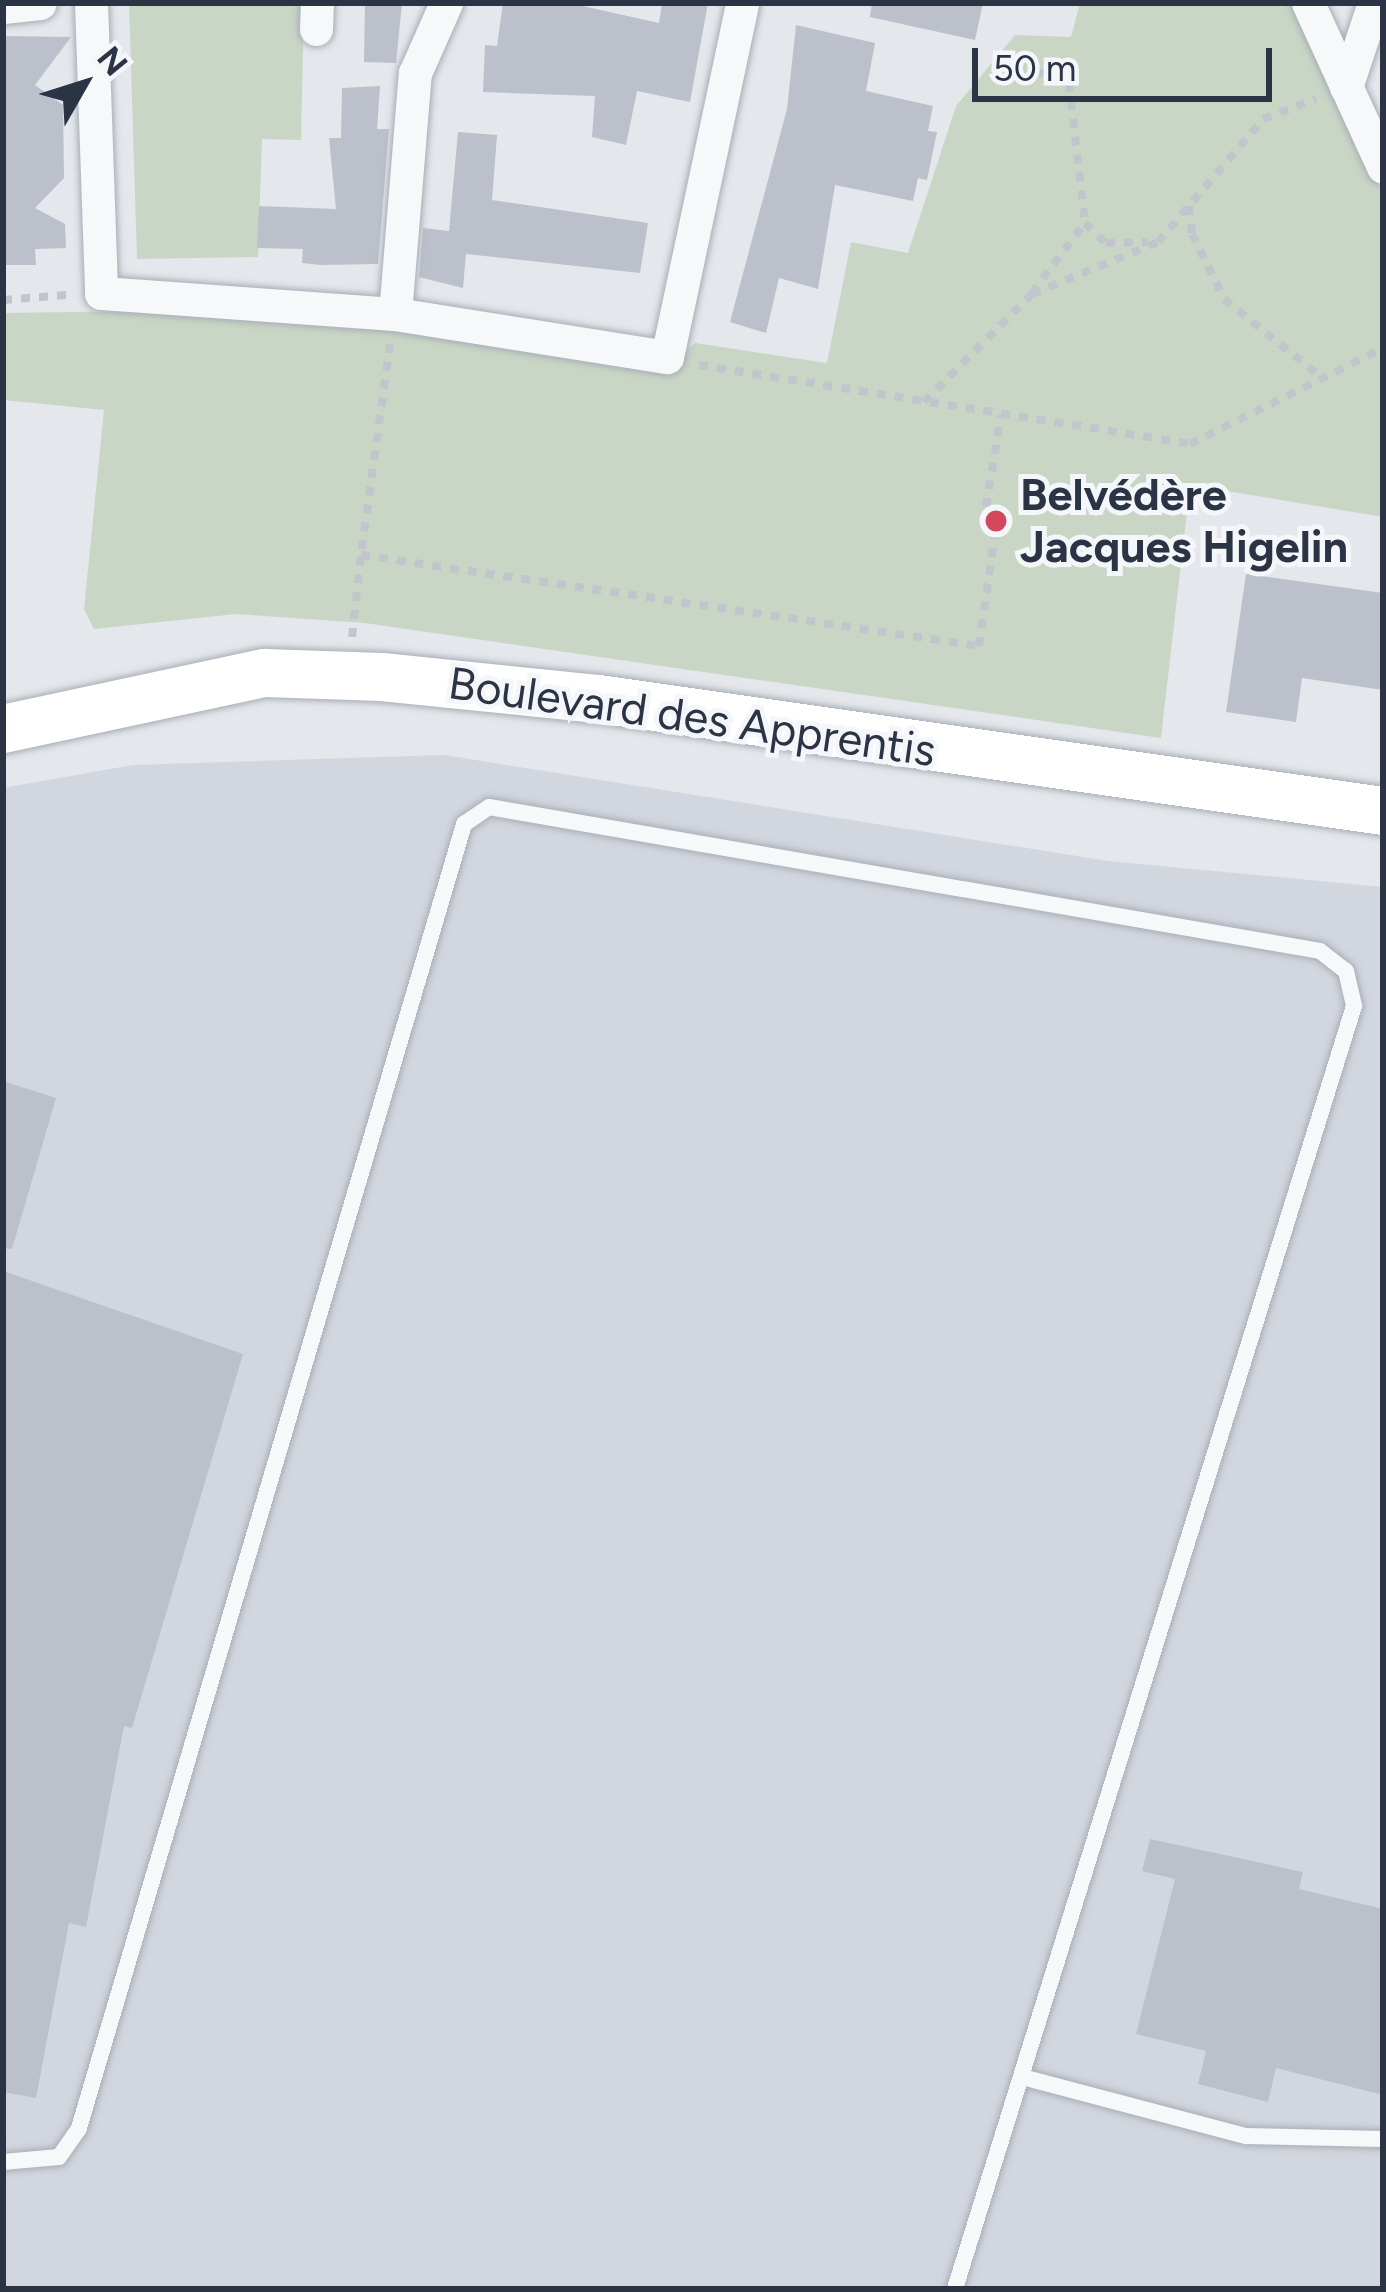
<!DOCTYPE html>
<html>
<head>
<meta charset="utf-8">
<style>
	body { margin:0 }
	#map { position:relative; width:1386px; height:2292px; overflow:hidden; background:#e4e7ec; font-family:Figtree,sans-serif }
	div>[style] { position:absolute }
	.built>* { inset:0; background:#d2d6de }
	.green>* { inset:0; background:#c9d6c5 }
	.building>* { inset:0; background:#bbc0ca }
	.path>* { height:8px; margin-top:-4px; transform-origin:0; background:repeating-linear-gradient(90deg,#c2c5cb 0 9px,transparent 0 18px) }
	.roads { filter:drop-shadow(0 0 3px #a9aeb7) drop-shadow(0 0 3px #a9aeb7) }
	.lane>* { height:16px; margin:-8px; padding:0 8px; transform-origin:8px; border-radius:8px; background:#f7f8fa }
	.street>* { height:33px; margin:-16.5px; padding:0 16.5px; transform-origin:16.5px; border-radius:16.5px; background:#f7f8fa }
	.secondary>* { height:48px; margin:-24px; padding:0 24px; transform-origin:24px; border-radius:24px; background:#fff }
	.dots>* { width:33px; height:33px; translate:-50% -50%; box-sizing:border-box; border:6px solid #f4f6f9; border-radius:50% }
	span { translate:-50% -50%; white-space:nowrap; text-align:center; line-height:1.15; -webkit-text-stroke:10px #f4f6f9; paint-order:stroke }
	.poi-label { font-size:45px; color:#2b3445; font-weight:700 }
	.left { translate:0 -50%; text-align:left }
	.street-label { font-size:45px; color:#2b3445 }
	.frame { position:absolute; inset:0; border:6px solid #2b3445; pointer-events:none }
	.north { position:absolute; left:24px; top:24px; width:120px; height:120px; -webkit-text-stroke:9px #f4f6f9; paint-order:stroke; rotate:51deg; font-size:33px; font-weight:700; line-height:48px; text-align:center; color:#2b3445 }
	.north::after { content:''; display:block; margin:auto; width:42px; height:54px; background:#2b3445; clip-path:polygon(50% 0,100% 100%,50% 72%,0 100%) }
	.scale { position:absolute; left:972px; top:48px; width:300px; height:54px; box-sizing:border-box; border:6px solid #2b3445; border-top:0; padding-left:15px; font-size:36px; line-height:42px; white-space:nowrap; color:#2b3445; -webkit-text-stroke:9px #f4f6f9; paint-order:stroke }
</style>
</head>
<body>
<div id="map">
	<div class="built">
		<i style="clip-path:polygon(444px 755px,1108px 861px,1383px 887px,1383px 2289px,3px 2289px,3px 788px,133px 765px)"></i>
	</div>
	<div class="green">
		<i style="clip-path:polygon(129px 3px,304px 3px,301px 140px,262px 139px,258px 257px,137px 259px)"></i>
		<i style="clip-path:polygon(1080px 3px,1297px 3px,1383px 194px,1383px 517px,1190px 485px,1161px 738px,365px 623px,236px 614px,94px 629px,84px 609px,104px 410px,3px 400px,3px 313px,217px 310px,349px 321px,662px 373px,695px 343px,827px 363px,851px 242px,908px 253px,956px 106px,1015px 35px,1071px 37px)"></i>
	</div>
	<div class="building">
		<i style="clip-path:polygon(365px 3px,402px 3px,396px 63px,364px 62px)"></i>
		<i style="clip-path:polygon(503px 3px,569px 3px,659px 23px,662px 3px,708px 3px,690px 102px,637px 91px,626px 145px,592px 137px,595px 96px,483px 92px,485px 45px,497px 46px)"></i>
		<i style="clip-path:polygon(872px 3px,983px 3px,975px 40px,870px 17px)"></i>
		<i style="clip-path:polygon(796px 25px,875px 43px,866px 91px,933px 106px,928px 131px,937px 132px,927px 180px,918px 178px,913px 201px,835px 185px,818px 289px,779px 278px,766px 333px,730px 322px,787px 109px)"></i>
		<i style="clip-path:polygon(3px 36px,71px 37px,35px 85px,63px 105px,64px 178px,35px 208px,65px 224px,66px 248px,35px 249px,36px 265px,3px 265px)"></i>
		<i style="clip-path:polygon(380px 86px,377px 129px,389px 129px,378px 264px,321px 265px,302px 263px,303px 249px,257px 248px,259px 206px,336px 209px,329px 138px,341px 138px,342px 88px)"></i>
		<i style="clip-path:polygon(458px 132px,497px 135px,492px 200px,648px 223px,640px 273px,466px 254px,463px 288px,419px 277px,423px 228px,449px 231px)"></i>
		<i style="clip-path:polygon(1246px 574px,1383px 593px,1383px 690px,1302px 678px,1296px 722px,1226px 712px)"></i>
		<i style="clip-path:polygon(3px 1081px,56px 1098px,12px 1249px,3px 1248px)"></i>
		<i style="clip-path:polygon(3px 1271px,243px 1354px,132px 1728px,124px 1726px,86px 1927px,69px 1923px,36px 2098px,3px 2092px)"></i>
		<i style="clip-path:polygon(1150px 1839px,1303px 1872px,1299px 1889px,1383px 1909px,1383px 2095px,1276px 2068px,1268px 2102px,1198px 2084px,1206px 2051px,1136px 2034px,1175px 1879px,1142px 1871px)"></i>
	</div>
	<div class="path">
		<i style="left:1035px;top:71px;width:36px;rotate:19deg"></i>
		<i style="left:1069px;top:83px;width:141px;rotate:83.5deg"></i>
		<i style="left:1189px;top:206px;width:28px;rotate:84deg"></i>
		<i style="left:1192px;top:234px;width:72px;rotate:63.8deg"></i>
		<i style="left:1224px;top:299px;width:124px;rotate:38.8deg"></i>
		<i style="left:1032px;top:293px;width:88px;rotate:-52.9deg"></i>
		<i style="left:1085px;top:223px;width:29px;rotate:44deg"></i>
		<i style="left:1106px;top:243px;width:42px;rotate:-1.4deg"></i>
		<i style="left:3px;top:300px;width:64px;rotate:-4.5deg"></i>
		<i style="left:390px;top:344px;width:213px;rotate:97.8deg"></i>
		<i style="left:361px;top:555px;width:625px;rotate:8.38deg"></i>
		<i style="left:979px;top:646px;width:114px;rotate:-81.9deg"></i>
		<i style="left:699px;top:365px;width:497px;rotate:9.1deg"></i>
		<i style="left:1190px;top:444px;width:216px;rotate:-26.4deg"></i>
		<i style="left:924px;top:402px;width:153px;rotate:-45deg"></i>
		<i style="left:1032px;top:294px;width:136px;rotate:-22.4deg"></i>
		<i style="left:1158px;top:242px;width:162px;rotate:-49.5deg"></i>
		<i style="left:1263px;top:119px;width:57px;rotate:-20.7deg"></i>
		<i style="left:986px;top:507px;width:93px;rotate:-80.7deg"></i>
		<i style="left:352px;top:637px;width:82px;rotate:-83.7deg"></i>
	</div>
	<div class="roads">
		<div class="lane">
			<i style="left:1026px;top:2078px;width:228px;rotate:14.8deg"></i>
			<i style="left:1246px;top:2136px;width:137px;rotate:1.3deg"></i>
			<i style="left:3px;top:2162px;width:56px;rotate:-5.1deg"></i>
			<i style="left:59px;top:2157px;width:35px;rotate:-55deg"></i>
			<i style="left:79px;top:2128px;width:1360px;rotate:-73.55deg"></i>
			<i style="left:464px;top:824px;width:30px;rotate:-34deg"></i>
			<i style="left:489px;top:807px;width:843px;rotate:9.83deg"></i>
			<i style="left:1320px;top:951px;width:33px;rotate:38deg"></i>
			<i style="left:1346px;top:971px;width:36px;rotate:77deg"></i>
			<i style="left:1354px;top:1006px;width:1344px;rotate:107.28deg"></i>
		</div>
		<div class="street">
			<i style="left:91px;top:3px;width:290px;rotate:88deg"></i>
			<i style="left:101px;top:293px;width:295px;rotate:4.1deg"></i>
			<i style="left:395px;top:314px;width:275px;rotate:9deg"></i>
			<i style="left:667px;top:357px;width:362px;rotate:-78deg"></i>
			<i style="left:1308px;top:3px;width:180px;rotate:65.4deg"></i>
			<i style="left:3px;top:7px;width:37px;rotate:-6deg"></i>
			<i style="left:316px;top:29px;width:26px;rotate:-88deg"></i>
			<i style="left:1346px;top:87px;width:89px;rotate:-71.6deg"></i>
			<i style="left:395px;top:314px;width:242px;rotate:-85.3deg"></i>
			<i style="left:415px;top:73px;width:77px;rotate:-66.1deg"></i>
		</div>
		<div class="secondary">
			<i style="left:3px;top:729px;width:268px;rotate:-12.1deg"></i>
			<i style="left:265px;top:673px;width:117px;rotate:2deg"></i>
			<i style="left:382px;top:677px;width:218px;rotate:5.8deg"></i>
			<i style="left:599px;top:699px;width:792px;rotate:8.13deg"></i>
		</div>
	</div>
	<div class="dots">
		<i style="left:996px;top:521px;background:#d1495b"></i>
	</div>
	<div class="poi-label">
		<span class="left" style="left:1020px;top:521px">Belvédère<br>Jacques Higelin</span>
	</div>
	<div class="street-label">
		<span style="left:692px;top:717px;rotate:8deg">Boulevard des Apprentis</span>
	</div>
	<div class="frame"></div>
	<div class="north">N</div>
	<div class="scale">50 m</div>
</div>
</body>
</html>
